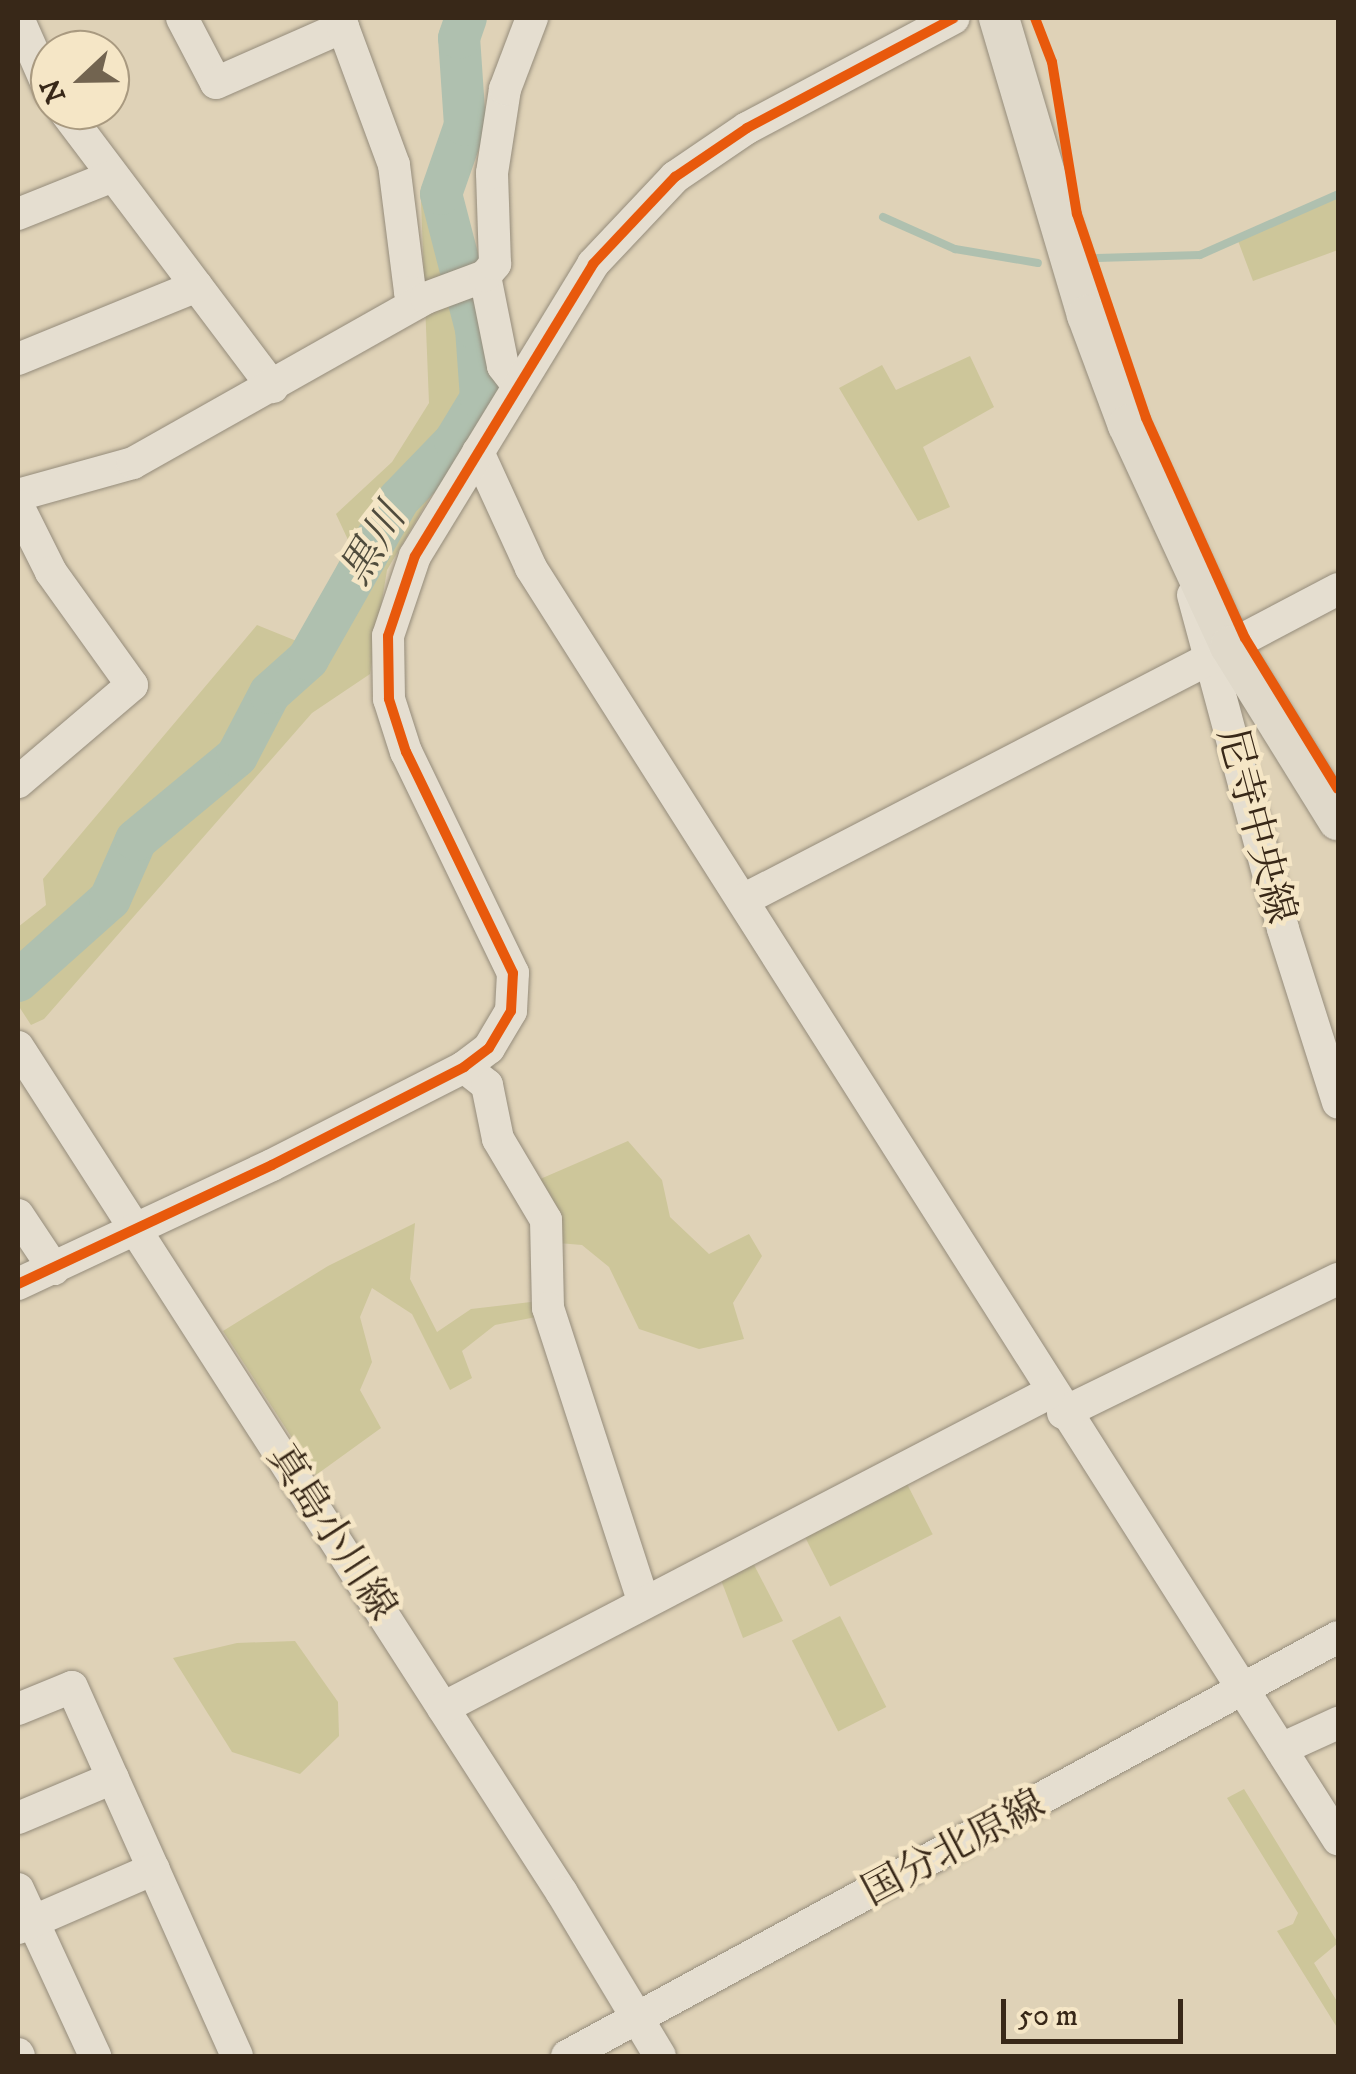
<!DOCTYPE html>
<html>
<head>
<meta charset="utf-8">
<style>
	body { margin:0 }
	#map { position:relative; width:1356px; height:2074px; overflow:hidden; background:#dfd2b7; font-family:"IM FELL DW Pica","Noto Serif JP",serif }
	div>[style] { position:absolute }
	.green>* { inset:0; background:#cdc69a; transform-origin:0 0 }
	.stream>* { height:8px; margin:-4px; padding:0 4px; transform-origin:4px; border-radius:4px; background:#afc0af }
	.river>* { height:42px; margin:-21px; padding:0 21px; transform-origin:21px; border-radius:21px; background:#afc0af }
	.roads { filter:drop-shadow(0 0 2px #958c7b) drop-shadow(0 0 2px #958c7b) }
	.minor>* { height:32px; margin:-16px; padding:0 16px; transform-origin:16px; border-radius:16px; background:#e5ded0 }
	.major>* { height:40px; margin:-20px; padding:0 20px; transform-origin:20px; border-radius:20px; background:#e0d9ca }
	.cycleway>* { height:10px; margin:-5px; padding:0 5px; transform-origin:5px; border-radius:5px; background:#e8590c }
	span { translate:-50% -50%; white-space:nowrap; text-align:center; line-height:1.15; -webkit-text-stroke:9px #f5e6c6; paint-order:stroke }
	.street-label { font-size:40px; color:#382818 }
	.water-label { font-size:42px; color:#504c3d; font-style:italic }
	.frame { position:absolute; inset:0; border:20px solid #382818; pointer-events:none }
	.north { position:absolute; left:30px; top:30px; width:100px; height:100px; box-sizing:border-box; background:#f5e6c6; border:2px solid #a99a80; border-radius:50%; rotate:248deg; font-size:28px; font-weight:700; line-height:40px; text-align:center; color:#382818 }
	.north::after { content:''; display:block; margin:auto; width:35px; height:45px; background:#726450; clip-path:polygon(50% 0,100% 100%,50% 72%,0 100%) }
	.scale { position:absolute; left:1001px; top:1999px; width:182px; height:45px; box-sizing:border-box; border:5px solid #382818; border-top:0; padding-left:12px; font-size:30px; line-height:35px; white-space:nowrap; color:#382818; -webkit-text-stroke:8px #f5e6c6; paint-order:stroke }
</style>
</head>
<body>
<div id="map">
	<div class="green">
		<i style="clip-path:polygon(434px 189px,446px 200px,483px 319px,486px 402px,387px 570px,370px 674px,312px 713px,44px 1019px,31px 1025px,18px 1005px,18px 927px,46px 905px,43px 879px,257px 625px,299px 642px,349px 542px,336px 514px,392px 462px,429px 403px,421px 202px)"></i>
		<i style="clip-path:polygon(1338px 194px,1338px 250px,1253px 281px,1237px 238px)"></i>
		<i style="clip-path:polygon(970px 356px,994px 407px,923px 447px,950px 507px,918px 521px,839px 388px,882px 365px,896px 390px)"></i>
		<i style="clip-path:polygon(628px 1141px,662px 1180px,670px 1217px,709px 1254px,749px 1234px,762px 1256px,733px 1303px,744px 1339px,699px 1349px,639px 1329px,609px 1267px,582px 1245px,558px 1243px,531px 1183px)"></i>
		<i style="clip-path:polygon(415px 1223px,410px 1279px,437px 1332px,471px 1309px,539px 1301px,536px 1317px,495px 1325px,462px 1351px,472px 1378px,450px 1390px,412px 1314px,372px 1288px,360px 1317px,372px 1362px,360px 1390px,381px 1428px,316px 1475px,223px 1331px,328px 1266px)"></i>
		<i style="left:905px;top:1480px;width:61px;height:115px;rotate:63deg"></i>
		<i style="clip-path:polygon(752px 1561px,783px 1621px,743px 1638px,721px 1580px)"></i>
		<i style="left:840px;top:1616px;width:102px;height:54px;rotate:63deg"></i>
		<i style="clip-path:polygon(295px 1641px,338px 1702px,339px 1736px,300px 1774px,232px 1752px,173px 1658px,237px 1643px)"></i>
		<i style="clip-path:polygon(1244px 1789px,1338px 1943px,1314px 1963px,1338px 2003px,1338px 2029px,1277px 1931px,1293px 1924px,1298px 1913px,1227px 1798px)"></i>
	</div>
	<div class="stream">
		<i style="left:883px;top:217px;width:79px;rotate:24deg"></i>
		<i style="left:955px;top:249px;width:84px;rotate:9.6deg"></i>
		<i style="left:1097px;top:258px;width:103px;rotate:-1.7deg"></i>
		<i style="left:1200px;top:255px;width:151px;rotate:-23.8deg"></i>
	</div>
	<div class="river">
		<i style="left:18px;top:981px;width:123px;rotate:-41.7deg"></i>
		<i style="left:110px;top:899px;width:64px;rotate:-66.2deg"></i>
		<i style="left:136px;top:840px;width:131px;rotate:-39.7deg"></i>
		<i style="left:237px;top:756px;width:71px;rotate:-62.4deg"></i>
		<i style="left:270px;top:693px;width:51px;rotate:-41.8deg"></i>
		<i style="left:308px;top:659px;width:184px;rotate:-60.4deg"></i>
		<i style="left:399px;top:499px;width:81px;rotate:-46deg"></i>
		<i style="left:455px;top:441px;width:50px;rotate:-58.8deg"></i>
		<i style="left:481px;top:398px;width:69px;rotate:-94.1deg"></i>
		<i style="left:476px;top:329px;width:139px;rotate:-104.5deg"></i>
		<i style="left:441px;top:194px;width:73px;rotate:-70.8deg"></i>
		<i style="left:465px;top:125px;width:87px;rotate:-93.9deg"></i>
		<i style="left:459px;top:38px;width:21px;rotate:-71deg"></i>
	</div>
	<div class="roads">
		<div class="minor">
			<i style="left:18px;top:18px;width:80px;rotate:66.3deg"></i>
			<i style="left:182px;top:18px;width:73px;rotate:62.4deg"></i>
			<i style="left:216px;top:83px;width:139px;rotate:-23.8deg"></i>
			<i style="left:343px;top:27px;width:147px;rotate:69.7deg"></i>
			<i style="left:394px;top:165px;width:128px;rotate:82.8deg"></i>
			<i style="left:410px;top:292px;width:13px;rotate:51deg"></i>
			<i style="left:64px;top:110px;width:347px;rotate:53deg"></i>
			<i style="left:18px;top:214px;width:102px;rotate:-21.8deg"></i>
			<i style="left:485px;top:276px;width:92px;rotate:78.7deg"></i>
			<i style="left:503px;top:366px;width:25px;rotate:53deg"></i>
			<i style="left:18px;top:359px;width:193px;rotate:-22.2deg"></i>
			<i style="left:478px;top:452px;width:128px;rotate:65.4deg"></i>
			<i style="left:531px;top:568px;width:1506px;rotate:57.59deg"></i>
			<i style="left:18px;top:495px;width:119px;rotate:-15.5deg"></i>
			<i style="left:133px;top:463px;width:336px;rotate:-29.4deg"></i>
			<i style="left:426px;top:298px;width:63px;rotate:-20.4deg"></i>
			<i style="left:485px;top:276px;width:16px;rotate:-50deg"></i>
			<i style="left:495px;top:264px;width:91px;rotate:-91.9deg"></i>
			<i style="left:492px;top:173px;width:85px;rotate:-81.2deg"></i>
			<i style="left:505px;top:89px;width:76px;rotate:-69.2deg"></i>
			<i style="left:18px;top:506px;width:74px;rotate:63.4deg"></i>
			<i style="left:51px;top:572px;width:139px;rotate:54.4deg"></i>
			<i style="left:132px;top:685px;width:150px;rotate:139.6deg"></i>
			<i style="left:1193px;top:595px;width:346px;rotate:74.9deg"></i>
			<i style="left:1283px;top:929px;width:182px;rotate:72.4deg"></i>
			<i style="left:1230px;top:646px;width:122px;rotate:-27.8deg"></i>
			<i style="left:743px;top:900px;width:525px;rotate:-27.35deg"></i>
			<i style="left:18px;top:1047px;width:1006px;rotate:57.26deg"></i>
			<i style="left:562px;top:1893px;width:190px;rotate:59deg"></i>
			<i style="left:464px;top:1067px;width:29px;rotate:38deg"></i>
			<i style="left:487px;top:1085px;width:55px;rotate:78.5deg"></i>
			<i style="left:498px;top:1139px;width:94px;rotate:59.3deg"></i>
			<i style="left:546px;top:1220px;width:88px;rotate:88.7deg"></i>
			<i style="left:548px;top:1308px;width:310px;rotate:72deg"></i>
			<i style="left:18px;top:1215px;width:65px;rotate:56.3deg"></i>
			<i style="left:18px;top:1284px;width:280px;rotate:-25.1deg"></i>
			<i style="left:272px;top:1165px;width:216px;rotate:-27deg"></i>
			<i style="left:464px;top:1067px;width:31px;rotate:-37deg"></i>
			<i style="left:489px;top:1048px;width:43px;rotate:-59.3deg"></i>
			<i style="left:511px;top:1011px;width:38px;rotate:-87deg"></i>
			<i style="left:513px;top:973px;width:246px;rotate:-115.8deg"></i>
			<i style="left:406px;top:752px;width:56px;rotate:-107.8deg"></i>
			<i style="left:389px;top:699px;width:63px;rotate:-90.9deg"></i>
			<i style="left:388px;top:636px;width:84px;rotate:-71.4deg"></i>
			<i style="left:415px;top:556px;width:342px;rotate:-58.6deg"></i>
			<i style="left:593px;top:264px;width:120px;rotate:-46.7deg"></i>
			<i style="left:675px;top:177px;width:87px;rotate:-34.2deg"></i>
			<i style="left:747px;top:128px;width:234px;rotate:-28deg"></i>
			<i style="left:1063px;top:1413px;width:306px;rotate:-26deg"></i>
			<i style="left:443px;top:1708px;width:683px;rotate:-27.47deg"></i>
			<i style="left:18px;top:1709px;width:58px;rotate:-22.2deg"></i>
			<i style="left:72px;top:1687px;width:404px;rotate:65.9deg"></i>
			<i style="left:1281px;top:1749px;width:63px;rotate:-24.5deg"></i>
			<i style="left:18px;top:1818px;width:103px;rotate:-22.8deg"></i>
			<i style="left:18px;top:1889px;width:184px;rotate:65.2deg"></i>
			<i style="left:18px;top:1928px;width:148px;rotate:-23.5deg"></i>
			<i style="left:18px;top:2054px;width:2px;rotate:63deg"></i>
			<i style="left:567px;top:2056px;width:877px;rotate:-28.52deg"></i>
		</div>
		<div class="major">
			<i style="left:999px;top:18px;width:310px;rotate:73.5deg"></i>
			<i style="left:1087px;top:315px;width:117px;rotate:69.6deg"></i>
			<i style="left:1128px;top:425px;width:243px;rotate:65.2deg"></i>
			<i style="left:1230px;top:646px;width:205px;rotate:58.2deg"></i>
		</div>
	</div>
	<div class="cycleway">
		<i style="left:1035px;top:18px;width:47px;rotate:68.9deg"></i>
		<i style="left:1052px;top:62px;width:154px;rotate:80.7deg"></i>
		<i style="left:1077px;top:214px;width:215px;rotate:71.3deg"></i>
		<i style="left:1146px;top:418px;width:241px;rotate:65.8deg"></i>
		<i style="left:1245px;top:638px;width:177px;rotate:58.4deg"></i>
		<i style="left:18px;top:1284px;width:280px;rotate:-25.1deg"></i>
		<i style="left:272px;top:1165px;width:216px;rotate:-27deg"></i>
		<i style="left:464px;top:1067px;width:31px;rotate:-37deg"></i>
		<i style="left:489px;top:1048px;width:43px;rotate:-59.3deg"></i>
		<i style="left:511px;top:1011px;width:38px;rotate:-87deg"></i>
		<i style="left:513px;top:973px;width:246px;rotate:-115.8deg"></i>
		<i style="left:406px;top:752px;width:56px;rotate:-107.8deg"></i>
		<i style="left:389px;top:699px;width:63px;rotate:-90.9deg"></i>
		<i style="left:388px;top:636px;width:84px;rotate:-71.4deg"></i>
		<i style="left:415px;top:556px;width:342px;rotate:-58.6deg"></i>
		<i style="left:593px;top:264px;width:120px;rotate:-46.7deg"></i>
		<i style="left:675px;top:177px;width:87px;rotate:-34.2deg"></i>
		<i style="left:747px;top:128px;width:234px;rotate:-28deg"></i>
	</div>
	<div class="street-label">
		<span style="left:1255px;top:826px;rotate:75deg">尼寺中央線</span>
		<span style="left:331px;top:1533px;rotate:57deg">真島小川線</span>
		<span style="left:954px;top:1849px;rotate:-28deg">国分北原線</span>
	</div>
	<div class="water-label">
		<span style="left:374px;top:545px;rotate:-59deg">黒川</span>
	</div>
	<div class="frame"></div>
	<div class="north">N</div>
	<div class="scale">50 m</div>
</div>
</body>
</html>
